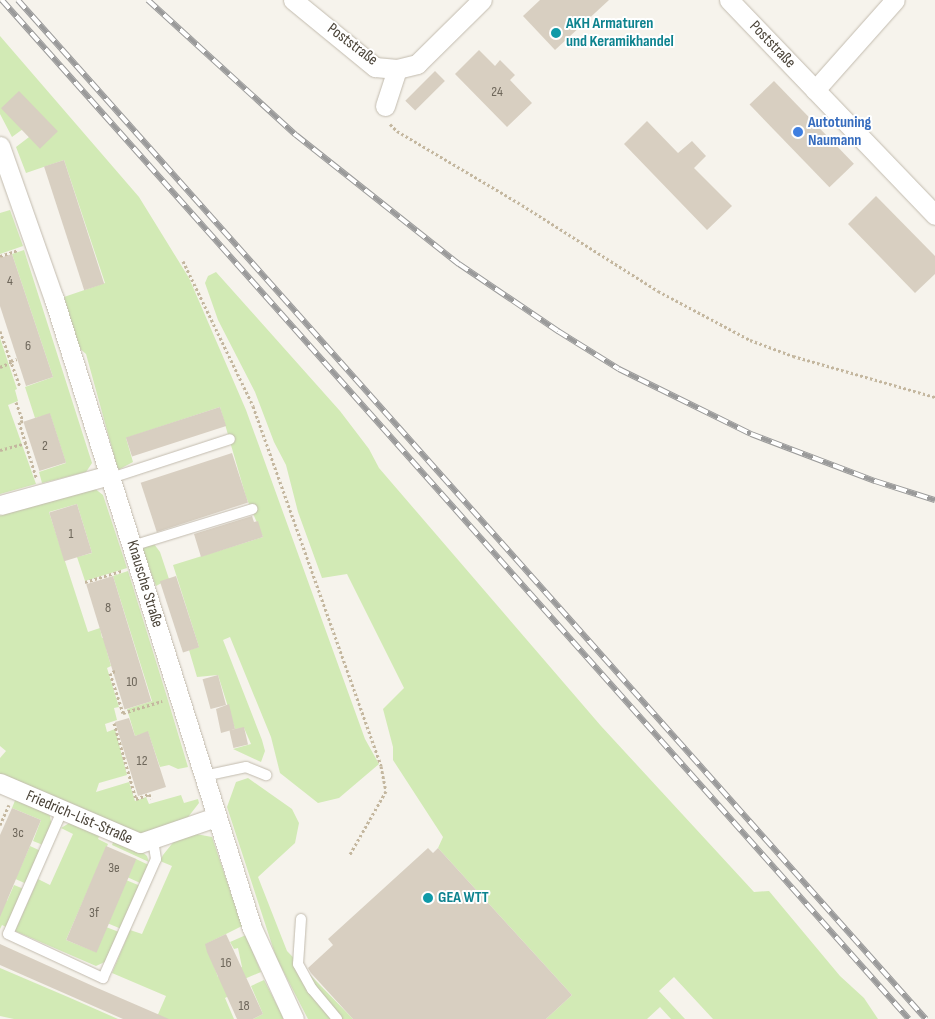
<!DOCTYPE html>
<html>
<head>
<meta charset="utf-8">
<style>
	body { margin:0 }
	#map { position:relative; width:935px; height:1019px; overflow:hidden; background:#f6f3ec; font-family:"Sofia Sans Condensed",sans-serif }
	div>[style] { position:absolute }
	.green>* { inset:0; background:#d2eab5; transform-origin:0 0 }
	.building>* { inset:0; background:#d8cfc1; transform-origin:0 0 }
	.path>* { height:3px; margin-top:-1.5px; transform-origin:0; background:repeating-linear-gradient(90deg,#c4b79f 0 2.5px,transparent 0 5px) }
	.roads { filter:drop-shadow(0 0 1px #c2bbae) drop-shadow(0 0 1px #c2bbae) }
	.service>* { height:10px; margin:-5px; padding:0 5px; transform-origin:5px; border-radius:5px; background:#fff }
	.minor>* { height:19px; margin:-9.5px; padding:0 9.5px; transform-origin:9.5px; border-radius:9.5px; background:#fff }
	.rail>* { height:5.5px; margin-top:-2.75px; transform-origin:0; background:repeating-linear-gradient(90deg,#fff 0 11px,#9a9a9a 0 22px); box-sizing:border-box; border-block:1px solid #9a9a9a }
	.dots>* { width:14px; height:14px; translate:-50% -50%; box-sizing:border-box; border:2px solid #fff; border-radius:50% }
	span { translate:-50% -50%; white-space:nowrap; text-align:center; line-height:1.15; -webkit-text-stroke:4px #fff; paint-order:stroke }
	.number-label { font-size:14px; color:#6e675b }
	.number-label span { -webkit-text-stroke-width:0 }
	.culture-label { font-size:16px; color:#0d838f; font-weight:700 }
	.left { translate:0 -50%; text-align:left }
	.street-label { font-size:16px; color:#4b4439 }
	.shop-label { font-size:16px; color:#366cbe; font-weight:700 }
</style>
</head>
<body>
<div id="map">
	<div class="green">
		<i style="clip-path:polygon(0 36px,139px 197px,189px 278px,246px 410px,365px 739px,379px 764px,339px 798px,318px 803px,280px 773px,271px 737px,230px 637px,223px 640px,262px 740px,265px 751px,261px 762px,233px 749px,251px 744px,244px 728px,235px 729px,218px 675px,197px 677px,189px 650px,199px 647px,173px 565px,263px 537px,246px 497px,220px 407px,126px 438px,133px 462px,118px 470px,86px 354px,78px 347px,64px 297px,105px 283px,64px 160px,26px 173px,16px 147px,33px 134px,27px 126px,12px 137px,0 114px)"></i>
		<i style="clip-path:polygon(10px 210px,23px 246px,0 254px,0 213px)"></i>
		<i style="clip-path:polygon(24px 250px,92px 463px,86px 472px,42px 483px,39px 472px,66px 463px,50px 414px,35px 418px,25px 387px,53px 377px,12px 254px)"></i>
		<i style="clip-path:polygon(216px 272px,340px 411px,369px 449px,379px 468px,601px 726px,754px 892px,769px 891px,840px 976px,864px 998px,878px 1019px,713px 1019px,674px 977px,659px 991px,685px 1019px,671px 1019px,660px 1007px,647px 1019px,546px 1019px,572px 995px,438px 848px,443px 837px,393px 760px,393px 747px,383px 709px,404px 688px,347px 574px,322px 578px,298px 512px,286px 465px,274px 442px,255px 392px,218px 320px,205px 283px,208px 276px)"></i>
		<i style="clip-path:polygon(0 338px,17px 389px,15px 390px,18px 401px,8px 405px,36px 484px,0 494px)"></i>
		<i style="clip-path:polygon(94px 488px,103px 495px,127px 568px,85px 581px,77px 557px,92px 553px,77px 504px,49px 512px,88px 632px,100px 628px,102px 638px,113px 635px,116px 645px,106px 648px,111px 666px,107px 668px,119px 707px,114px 708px,117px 720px,105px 724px,107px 732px,115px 729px,127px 775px,99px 783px,96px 792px,129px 782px,135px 801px,146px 797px,149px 804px,181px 795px,184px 803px,198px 799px,199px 803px,185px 821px,142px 837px,0 775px,0 758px,6px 751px,0 746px,0 513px)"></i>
		<i style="clip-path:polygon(154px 544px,160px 552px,169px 579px,156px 586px,141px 548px)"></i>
		<i style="clip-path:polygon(128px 571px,167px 697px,188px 767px,178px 769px,169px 765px,160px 767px,148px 732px,135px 736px,127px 709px,152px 701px,113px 576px)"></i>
		<i style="clip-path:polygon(248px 778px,292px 809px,299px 823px,295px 843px,258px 877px,287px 951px,353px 1019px,308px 1019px,276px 957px,227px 807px,236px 782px)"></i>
		<i style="clip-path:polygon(16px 798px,47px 811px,50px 816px,52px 827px,43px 845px,33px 841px,41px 820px,12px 808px)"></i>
		<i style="clip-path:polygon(71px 822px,100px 834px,98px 839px,108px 844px,66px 940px,96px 952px,106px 927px,119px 932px,107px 961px,96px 966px,15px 931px,38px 879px,50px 885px,73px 834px,61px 828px)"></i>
		<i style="clip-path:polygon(196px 834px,212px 837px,242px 926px,206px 944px,218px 977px,242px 967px,238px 948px,234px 949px,230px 942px,246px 935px,261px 972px,228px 986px,231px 995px,225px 998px,234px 1019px,156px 1019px,166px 996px,112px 973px,130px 930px,142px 934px,172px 866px,160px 861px,163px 855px,175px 840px)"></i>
		<i style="clip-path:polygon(114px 840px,141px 851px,147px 856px,149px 862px,112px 845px)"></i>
		<i style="left:30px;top:846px;width:12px;height:36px;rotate:24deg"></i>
		<i style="left:136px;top:859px;width:14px;height:20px;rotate:25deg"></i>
		<i style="left:126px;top:880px;width:15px;height:47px;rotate:23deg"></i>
		<i style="clip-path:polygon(14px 885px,24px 889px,6px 927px,2px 925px,0 929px,0 899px,7px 901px)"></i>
		<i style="clip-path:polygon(0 968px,68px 997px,118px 1019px,14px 1019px,0 1016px)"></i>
		<i style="clip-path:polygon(264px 980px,276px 1003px,285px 1019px,253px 1019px,263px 1014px,251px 986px)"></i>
	</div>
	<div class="building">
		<i style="clip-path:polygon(540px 0,609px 0,555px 50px,523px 16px)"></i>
		<i style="clip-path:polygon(479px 50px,495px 66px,500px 60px,515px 75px,510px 80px,532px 103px,507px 127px,455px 74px)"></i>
		<i style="left:435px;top:71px;width:14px;height:42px;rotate:45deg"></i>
		<i style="left:774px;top:81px;width:115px;height:34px;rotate:46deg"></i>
		<i style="left:19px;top:91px;width:56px;height:25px;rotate:46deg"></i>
		<i style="clip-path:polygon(647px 121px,678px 153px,692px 141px,706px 156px,694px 168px,732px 206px,707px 230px,624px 144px)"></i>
		<i style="left:64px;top:160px;width:130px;height:21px;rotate:72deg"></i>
		<i style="clip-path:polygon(876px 196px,935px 256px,935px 274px,915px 293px,848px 224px)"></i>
		<i style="clip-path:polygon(12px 254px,53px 377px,26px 386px,0 306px,0 258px)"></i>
		<i style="left:220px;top:407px;width:20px;height:99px;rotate:72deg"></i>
		<i style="left:50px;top:413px;width:52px;height:28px;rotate:72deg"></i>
		<i style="left:232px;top:453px;width:52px;height:96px;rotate:72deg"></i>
		<i style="left:77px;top:504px;width:51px;height:29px;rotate:73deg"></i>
		<i style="clip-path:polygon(252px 516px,254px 522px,258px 521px,263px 537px,201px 557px,194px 534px)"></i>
		<i style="left:113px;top:576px;width:131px;height:28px;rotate:73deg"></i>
		<i style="left:176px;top:576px;width:75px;height:17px;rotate:72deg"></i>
		<i style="left:218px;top:675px;width:31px;height:16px;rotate:75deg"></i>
		<i style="clip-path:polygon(229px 704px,235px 729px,221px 733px,216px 709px)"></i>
		<i style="clip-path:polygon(129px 718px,135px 736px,148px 731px,166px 787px,138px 796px,115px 722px)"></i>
		<i style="left:244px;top:727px;width:18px;height:15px;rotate:77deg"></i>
		<i style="clip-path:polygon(12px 808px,41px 820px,0 917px,0 835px)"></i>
		<i style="left:106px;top:846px;width:33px;height:102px;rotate:23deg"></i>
		<i style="clip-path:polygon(428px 848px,433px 853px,438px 848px,572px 995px,546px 1019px,353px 1019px,311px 973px,308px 968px,333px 945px,328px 939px)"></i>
		<i style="clip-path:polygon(226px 934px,263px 1014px,253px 1019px,237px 1019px,207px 952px,205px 944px)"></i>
		<i style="clip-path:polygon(0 944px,95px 987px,169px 1019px,123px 1019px,0 965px)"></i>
	</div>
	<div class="path">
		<i style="left:390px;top:124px;width:10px;rotate:45deg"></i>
		<i style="left:397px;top:131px;width:145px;rotate:30.6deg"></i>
		<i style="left:522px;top:205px;width:161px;rotate:32.3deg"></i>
		<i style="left:658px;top:291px;width:104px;rotate:28deg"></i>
		<i style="left:750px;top:340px;width:46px;rotate:20.4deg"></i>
		<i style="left:793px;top:356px;width:148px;rotate:16.1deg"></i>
		<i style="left:0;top:256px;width:19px;rotate:-18deg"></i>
		<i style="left:183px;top:261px;width:161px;rotate:64.2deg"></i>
		<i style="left:253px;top:406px;width:382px;rotate:70.4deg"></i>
		<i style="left:381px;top:766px;width:25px;rotate:79deg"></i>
		<i style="left:386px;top:791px;width:73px;rotate:119.7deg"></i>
		<i style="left:0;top:331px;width:59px;rotate:70.3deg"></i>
		<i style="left:11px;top:361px;width:6px;rotate:-18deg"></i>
		<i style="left:0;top:367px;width:13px;rotate:-23deg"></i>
		<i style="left:16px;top:402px;width:20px;rotate:70deg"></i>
		<i style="left:23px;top:421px;width:4px;rotate:166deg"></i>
		<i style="left:19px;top:422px;width:58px;rotate:72.8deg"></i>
		<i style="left:0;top:450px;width:27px;rotate:-15deg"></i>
		<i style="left:85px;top:582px;width:38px;rotate:-17deg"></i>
		<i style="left:115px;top:671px;width:5px;rotate:158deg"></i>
		<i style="left:110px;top:673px;width:42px;rotate:72deg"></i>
		<i style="left:123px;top:713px;width:41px;rotate:-17.1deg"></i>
		<i style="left:114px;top:723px;width:79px;rotate:73.9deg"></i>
		<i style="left:136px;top:799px;width:14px;rotate:-21deg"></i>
		<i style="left:149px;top:794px;width:5px;rotate:68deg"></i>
		<i style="left:0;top:825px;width:22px;rotate:-66deg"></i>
	</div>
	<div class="roads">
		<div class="service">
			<i style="left:111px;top:478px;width:125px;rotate:-18.1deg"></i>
			<i style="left:132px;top:546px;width:126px;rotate:-17.1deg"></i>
			<i style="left:204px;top:776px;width:43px;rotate:-12.1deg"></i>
			<i style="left:246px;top:767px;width:22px;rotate:22deg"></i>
			<i style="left:62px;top:811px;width:134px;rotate:113.7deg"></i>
			<i style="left:8px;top:934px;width:105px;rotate:24.9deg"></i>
			<i style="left:103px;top:978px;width:130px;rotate:-66deg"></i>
			<i style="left:156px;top:859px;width:19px;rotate:-99deg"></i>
			<i style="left:301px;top:919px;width:45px;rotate:93.8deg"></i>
			<i style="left:298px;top:964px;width:29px;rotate:61deg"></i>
			<i style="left:312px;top:989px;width:39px;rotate:50deg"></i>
		</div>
		<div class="minor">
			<i style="left:293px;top:0;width:106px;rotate:39.3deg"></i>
			<i style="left:375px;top:67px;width:22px;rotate:5deg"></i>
			<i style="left:397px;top:69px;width:21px;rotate:-14deg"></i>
			<i style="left:417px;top:64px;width:91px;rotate:-44.6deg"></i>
			<i style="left:729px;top:0;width:298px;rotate:46.2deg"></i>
			<i style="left:815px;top:90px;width:120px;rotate:-48.4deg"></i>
			<i style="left:385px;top:106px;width:39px;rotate:-72deg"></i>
			<i style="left:0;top:146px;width:162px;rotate:70.6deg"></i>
			<i style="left:54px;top:299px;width:659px;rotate:72.53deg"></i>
			<i style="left:252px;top:928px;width:100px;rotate:65.2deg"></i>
			<i style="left:0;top:505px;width:114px;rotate:-15.3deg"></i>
			<i style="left:0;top:783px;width:152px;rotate:23.2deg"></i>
			<i style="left:140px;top:843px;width:80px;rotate:-18.9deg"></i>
		</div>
	</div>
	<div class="rail">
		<i style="left:2px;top:0;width:1364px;rotate:48.33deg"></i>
		<i style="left:18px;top:0;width:1365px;rotate:48.3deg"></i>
		<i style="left:148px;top:0;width:200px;rotate:42.4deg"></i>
		<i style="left:296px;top:135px;width:208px;rotate:38.4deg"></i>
		<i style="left:459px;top:264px;width:120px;rotate:34.1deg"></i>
		<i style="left:558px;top:331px;width:72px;rotate:31.9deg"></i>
		<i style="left:619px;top:369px;width:147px;rotate:26.2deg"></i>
		<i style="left:751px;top:434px;width:133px;rotate:20.8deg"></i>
		<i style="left:875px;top:481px;width:63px;rotate:17.6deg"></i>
	</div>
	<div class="dots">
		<i style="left:556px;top:33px;background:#0f9aa8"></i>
		<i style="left:798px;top:132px;background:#3f7fe0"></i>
		<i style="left:428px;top:898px;background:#0f9aa8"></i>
	</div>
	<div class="number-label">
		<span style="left:497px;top:92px">24</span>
		<span style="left:10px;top:281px">4</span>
		<span style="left:28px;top:346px">6</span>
		<span style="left:45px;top:446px">2</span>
		<span style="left:71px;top:534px">1</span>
		<span style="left:108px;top:608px">8</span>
		<span style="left:132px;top:682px">10</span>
		<span style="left:142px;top:761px">12</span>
		<span style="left:18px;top:833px">3c</span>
		<span style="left:114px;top:868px">3e</span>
		<span style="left:94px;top:913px">3f</span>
		<span style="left:226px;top:963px">16</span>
		<span style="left:244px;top:1006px">18</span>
	</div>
	<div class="culture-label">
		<span class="left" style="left:566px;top:33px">AKH Armaturen<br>und Keramikhandel</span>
		<span class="left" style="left:438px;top:898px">GEA WTT</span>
	</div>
	<div class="street-label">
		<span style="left:352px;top:45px;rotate:37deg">Poststraße</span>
		<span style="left:772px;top:45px;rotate:46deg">Poststraße</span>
		<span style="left:144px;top:584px;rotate:73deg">Knausche Straße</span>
		<span style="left:79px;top:818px;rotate:23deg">Friedrich-List-Straße</span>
	</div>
	<div class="shop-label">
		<span class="left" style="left:808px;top:132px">Autotuning<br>Naumann</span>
	</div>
</div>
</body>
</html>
